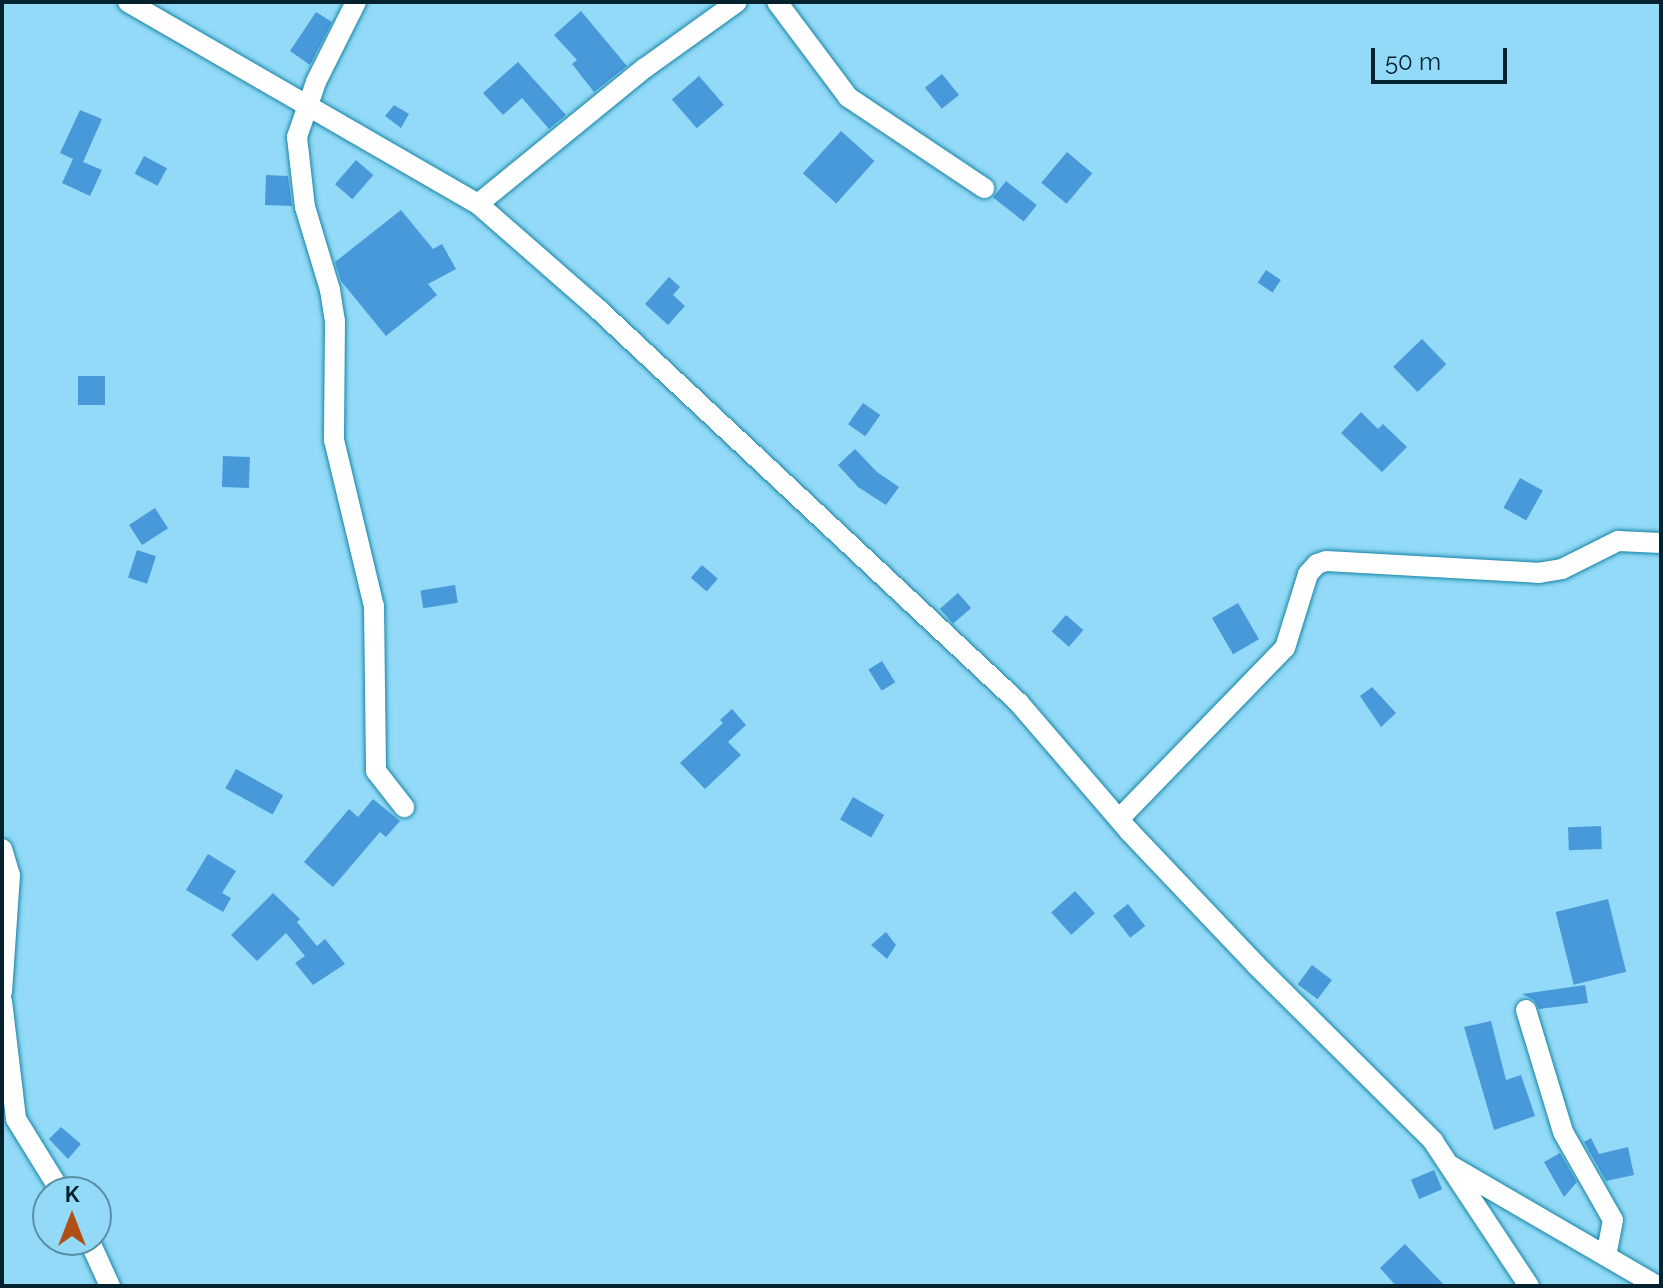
<!DOCTYPE html>
<html>
<head>
<meta charset="utf-8">
<style>
	body { margin:0 }
	#map { position:relative; width:1663px; height:1288px; overflow:hidden; background:#92daf7; font-family:Raleway,sans-serif }
	div>[style] { position:absolute }
	.building>* { inset:0; background:#4899da; transform-origin:0 0 }
	.roads { filter:drop-shadow(0 0 2px #1784a6) drop-shadow(0 0 2px #1784a6) }
	.minor>* { height:20px; margin:-10px; padding:0 10px; transform-origin:10px; border-radius:10px; background:#fff }
	span { translate:-50% -50%; white-space:nowrap; text-align:center; line-height:1.15; -webkit-text-stroke:7px #92daf7; paint-order:stroke }
	.frame { position:absolute; inset:0; border:4px solid #03222d; pointer-events:none }
	.north { position:absolute; left:32px; top:1176px; width:80px; height:80px; box-sizing:border-box; background:#92daf7; border:2px solid #5990a6; border-radius:50%; rotate:0deg; font-size:22px; font-weight:700; line-height:32px; text-align:center; color:#03222d }
	.north::after { content:''; display:block; margin:auto; width:28px; height:36px; background:#b14e15; clip-path:polygon(50% 0,100% 100%,50% 72%,0 100%) }
	.scale { position:absolute; left:1371px; top:48px; width:136px; height:36px; box-sizing:border-box; border:4px solid #03222d; border-top:0; padding-left:10px; font-size:24px; line-height:28px; white-space:nowrap; color:#03222d; -webkit-text-stroke:6px #92daf7; paint-order:stroke }
</style>
</head>
<body>
<div id="map">
	<div class="building">
		<i style="clip-path:polygon(581px 11px,627px 66px,594px 92px,572px 64px,577px 60px,554px 35px)"></i>
		<i style="clip-path:polygon(316px 12px,332px 22px,310px 65px,290px 51px)"></i>
		<i style="clip-path:polygon(518px 62px,566px 115px,549px 129px,522px 98px,503px 115px,483px 93px)"></i>
		<i style="left:942px;top:74px;width:27px;height:22px;rotate:51deg"></i>
		<i style="left:699px;top:76px;width:38px;height:36px;rotate:49deg"></i>
		<i style="clip-path:polygon(394px 105px,409px 114px,401px 128px,385px 116px)"></i>
		<i style="clip-path:polygon(80px 110px,102px 119px,83px 162px,102px 170px,90px 196px,62px 183px,73px 159px,60px 153px)"></i>
		<i style="left:841px;top:131px;width:45px;height:57px;rotate:42deg"></i>
		<i style="left:1067px;top:152px;width:33px;height:40px;rotate:40deg"></i>
		<i style="left:144px;top:156px;width:26px;height:20px;rotate:28deg"></i>
		<i style="left:356px;top:160px;width:23px;height:32px;rotate:41deg"></i>
		<i style="clip-path:polygon(266px 175px,288px 176px,292px 206px,265px 205px)"></i>
		<i style="left:1006px;top:181px;width:39px;height:21px;rotate:38deg"></i>
		<i style="clip-path:polygon(401px 210px,433px 249px,442px 244px,456px 269px,428px 284px,437px 295px,386px 336px,341px 281px,335px 262px)"></i>
		<i style="left:1266px;top:270px;width:18px;height:15px;rotate:34deg"></i>
		<i style="clip-path:polygon(669px 277px,680px 287px,673px 295px,685px 306px,668px 325px,645px 304px)"></i>
		<i style="left:1422px;top:339px;width:35px;height:40px;rotate:46deg"></i>
		<i style="left:78px;top:376px;width:27px;height:29px"></i>
		<i style="left:863px;top:403px;width:21px;height:26px;rotate:35deg"></i>
		<i style="clip-path:polygon(1361px 412px,1378px 429px,1383px 424px,1407px 447px,1382px 472px,1341px 433px)"></i>
		<i style="clip-path:polygon(855px 449px,877px 472px,899px 487px,886px 505px,858px 487px,838px 465px)"></i>
		<i style="left:223px;top:456px;width:27px;height:31px;rotate:2deg"></i>
		<i style="left:1520px;top:478px;width:26px;height:34px;rotate:29deg"></i>
		<i style="left:155px;top:508px;width:24px;height:31px;rotate:57deg"></i>
		<i style="left:137px;top:550px;width:20px;height:29px;rotate:18deg"></i>
		<i style="left:702px;top:565px;width:21px;height:17px;rotate:41deg"></i>
		<i style="left:455px;top:585px;width:18px;height:35px;rotate:81deg"></i>
		<i style="left:958px;top:593px;width:20px;height:24px;rotate:49deg"></i>
		<i style="left:1238px;top:603px;width:42px;height:30px;rotate:60deg"></i>
		<i style="left:1066px;top:615px;width:23px;height:22px;rotate:41deg"></i>
		<i style="left:882px;top:661px;width:25px;height:16px;rotate:58deg"></i>
		<i style="clip-path:polygon(1372px 687px,1396px 713px,1381px 727px,1360px 696px)"></i>
		<i style="clip-path:polygon(732px 709px,746px 725px,728px 742px,741px 755px,705px 789px,680px 763px,723px 723px,720px 720px)"></i>
		<i style="left:236px;top:769px;width:54px;height:22px;rotate:29deg"></i>
		<i style="left:853px;top:797px;width:36px;height:26px;rotate:30deg"></i>
		<i style="clip-path:polygon(373px 799px,400px 821px,386px 837px,380px 832px,333px 887px,304px 862px,349px 809px,358px 817px)"></i>
		<i style="left:1601px;top:826px;width:23px;height:33px;rotate:88deg"></i>
		<i style="clip-path:polygon(208px 854px,236px 871px,222px 893px,231px 898px,223px 912px,186px 890px)"></i>
		<i style="left:1075px;top:891px;width:30px;height:32px;rotate:48deg"></i>
		<i style="clip-path:polygon(273px 893px,300px 919px,297px 922px,317px 946px,325px 939px,345px 964px,313px 985px,295px 963px,305px 956px,286px 933px,257px 961px,231px 935px)"></i>
		<i style="left:1608px;top:899px;width:75px;height:54px;rotate:76deg"></i>
		<i style="left:1128px;top:904px;width:28px;height:19px;rotate:52deg"></i>
		<i style="clip-path:polygon(886px 932px,896px 945px,887px 959px,871px 945px)"></i>
		<i style="left:1312px;top:965px;width:25px;height:24px;rotate:37deg"></i>
		<i style="clip-path:polygon(1585px 985px,1588px 1003px,1539px 1009px,1534px 1000px,1522px 994px)"></i>
		<i style="clip-path:polygon(1491px 1021px,1506px 1080px,1521px 1075px,1535px 1116px,1494px 1130px,1464px 1027px)"></i>
		<i style="clip-path:polygon(61px 1127px,81px 1144px,68px 1159px,49px 1139px)"></i>
		<i style="clip-path:polygon(1591px 1138px,1599px 1154px,1628px 1147px,1634px 1175px,1606px 1181px,1584px 1142px)"></i>
		<i style="clip-path:polygon(1560px 1153px,1577px 1182px,1564px 1197px,1544px 1162px)"></i>
		<i style="left:1434px;top:1170px;width:21px;height:25px;rotate:67deg"></i>
		<i style="clip-path:polygon(1405px 1244px,1445px 1286px,1396px 1286px,1380px 1268px)"></i>
	</div>
	<div class="roads">
		<div class="minor">
			<i style="left:128px;top:2px;width:404px;rotate:30deg"></i>
			<i style="left:478px;top:204px;width:161px;rotate:41.2deg"></i>
			<i style="left:599px;top:310px;width:575px;rotate:43.1deg"></i>
			<i style="left:1019px;top:703px;width:169px;rotate:49.3deg"></i>
			<i style="left:1129px;top:831px;width:185px;rotate:46.5deg"></i>
			<i style="left:1256px;top:965px;width:250px;rotate:44.8deg"></i>
			<i style="left:1433px;top:1141px;width:174px;rotate:56.5deg"></i>
			<i style="left:356px;top:2px;width:89px;rotate:116.6deg"></i>
			<i style="left:316px;top:82px;width:58px;rotate:109.1deg"></i>
			<i style="left:297px;top:137px;width:70px;rotate:83.5deg"></i>
			<i style="left:305px;top:207px;width:87px;rotate:73.2deg"></i>
			<i style="left:330px;top:290px;width:31px;rotate:81deg"></i>
			<i style="left:335px;top:321px;width:119px;rotate:90.5deg"></i>
			<i style="left:334px;top:440px;width:171px;rotate:76.5deg"></i>
			<i style="left:374px;top:606px;width:165px;rotate:89.3deg"></i>
			<i style="left:376px;top:771px;width:46px;rotate:52.1deg"></i>
			<i style="left:777px;top:2px;width:119px;rotate:53.2deg"></i>
			<i style="left:848px;top:97px;width:164px;rotate:33.8deg"></i>
			<i style="left:478px;top:204px;width:215px;rotate:-39.2deg"></i>
			<i style="left:645px;top:68px;width:113px;rotate:-35.7deg"></i>
			<i style="left:1119px;top:819px;width:238px;rotate:-45.9deg"></i>
			<i style="left:1285px;top:648px;width:77px;rotate:-72.7deg"></i>
			<i style="left:1308px;top:574px;width:13px;rotate:-48deg"></i>
			<i style="left:1317px;top:564px;width:9px;rotate:-18deg"></i>
			<i style="left:1326px;top:561px;width:212px;rotate:3.2deg"></i>
			<i style="left:1538px;top:573px;width:24px;rotate:-9deg"></i>
			<i style="left:1562px;top:569px;width:63px;rotate:-26.6deg"></i>
			<i style="left:1618px;top:541px;width:43px;rotate:2.7deg"></i>
			<i style="left:2px;top:849px;width:27px;rotate:73deg"></i>
			<i style="left:10px;top:875px;width:117px;rotate:93.9deg"></i>
			<i style="left:2px;top:1001px;width:119px;rotate:83.2deg"></i>
			<i style="left:16px;top:1119px;width:86px;rotate:58.3deg"></i>
			<i style="left:1526px;top:1010px;width:127px;rotate:73.1deg"></i>
			<i style="left:1563px;top:1132px;width:101px;rotate:60.4deg"></i>
			<i style="left:1613px;top:1220px;width:36px;rotate:101deg"></i>
			<i style="left:1451px;top:1166px;width:238px;rotate:30.2deg"></i>
			<i style="left:89px;top:1240px;width:51px;rotate:65.5deg"></i>
		</div>
	</div>
	<div class="frame"></div>
	<div class="north">K</div>
	<div class="scale">50 m</div>
</div>
</body>
</html>
